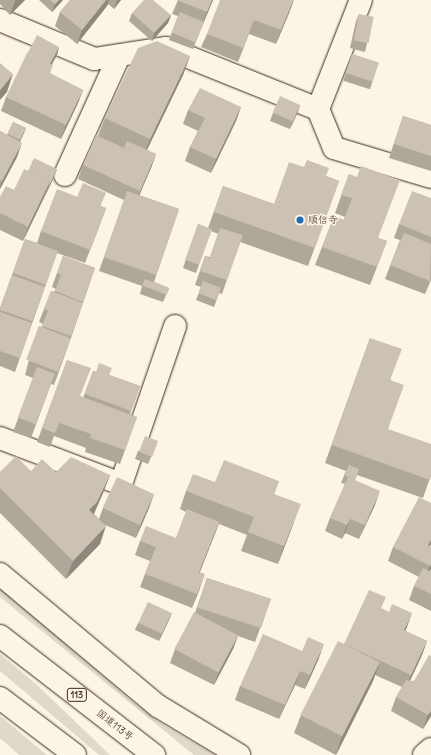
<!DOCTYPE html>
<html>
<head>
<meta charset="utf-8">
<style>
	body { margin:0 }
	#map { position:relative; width:431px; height:755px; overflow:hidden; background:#fcf5e5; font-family:Delius,"Klee One",sans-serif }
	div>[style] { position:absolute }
	.green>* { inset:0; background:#e0d8c8 }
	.roads { filter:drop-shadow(0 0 1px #3b2a1e) drop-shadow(0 0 1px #3b2a1e) }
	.street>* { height:22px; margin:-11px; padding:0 11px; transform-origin:11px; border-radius:11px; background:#fcf5e5 }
	.highway>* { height:22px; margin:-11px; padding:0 11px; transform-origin:11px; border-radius:11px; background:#fcf5e5 }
	.wall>* { inset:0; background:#afa79a; transform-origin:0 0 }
	.shaded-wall>* { inset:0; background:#8f887d }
	.building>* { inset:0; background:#ccc2b3; transform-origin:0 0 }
	.dots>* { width:11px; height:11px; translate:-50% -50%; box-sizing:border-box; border:2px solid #fcf5e5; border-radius:50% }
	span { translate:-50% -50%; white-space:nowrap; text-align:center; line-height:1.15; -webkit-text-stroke:3px #fcf5e5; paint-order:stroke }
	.shield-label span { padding:1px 3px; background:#fcf5e5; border:1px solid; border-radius:3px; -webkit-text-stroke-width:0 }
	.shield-label { font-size:9px; color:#3b2a1e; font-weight:700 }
	.poi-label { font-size:10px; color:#3b2a1e }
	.left { translate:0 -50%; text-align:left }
	.street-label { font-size:10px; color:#3b2a1e }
</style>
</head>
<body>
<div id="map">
	<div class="green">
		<i style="clip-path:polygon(0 588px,138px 706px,164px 725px,215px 755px,194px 755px,0 597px)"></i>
		<i style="clip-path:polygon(0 654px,36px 684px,110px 755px,99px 755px,0 671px)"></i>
		<i style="clip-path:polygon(0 716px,47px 755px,19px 755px,0 738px)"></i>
	</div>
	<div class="roads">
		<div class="street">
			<i style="left:0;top:20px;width:102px;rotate:22.5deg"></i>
			<i style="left:94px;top:59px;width:73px;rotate:-8.7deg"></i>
			<i style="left:166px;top:48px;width:164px;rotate:21.9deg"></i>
			<i style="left:318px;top:109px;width:42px;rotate:67.7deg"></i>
			<i style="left:334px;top:148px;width:101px;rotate:16.6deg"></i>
			<i style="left:318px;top:109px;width:117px;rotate:-68.5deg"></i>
			<i style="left:65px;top:175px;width:131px;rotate:-65.6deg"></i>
			<i style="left:0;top:438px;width:129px;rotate:20.8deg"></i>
			<i style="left:121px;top:484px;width:167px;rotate:-71.1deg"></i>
			<i style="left:0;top:574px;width:206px;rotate:39.9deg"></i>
			<i style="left:158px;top:706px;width:95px;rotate:31.2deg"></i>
			<i style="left:424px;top:755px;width:9px;rotate:-41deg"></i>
		</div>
		<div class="highway">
			<i style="left:0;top:636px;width:195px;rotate:37.7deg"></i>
			<i style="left:0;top:698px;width:94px;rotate:37.2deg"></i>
		</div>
	</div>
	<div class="wall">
		<i style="clip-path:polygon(0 0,25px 0,10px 15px,0 4px)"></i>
		<i style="clip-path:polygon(39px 0,63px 0,52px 12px)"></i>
		<i style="clip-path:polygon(70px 0,121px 0,114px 9px,108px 4px,107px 6px,77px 44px,55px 26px,60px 12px)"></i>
		<i style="clip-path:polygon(178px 0,213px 0,193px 49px,169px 40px,178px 16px,172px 14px)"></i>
		<i style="clip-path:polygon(294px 0,276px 44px,249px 34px,238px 62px,201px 47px,207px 34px)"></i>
		<i style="clip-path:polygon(132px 13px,171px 15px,168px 23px,152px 41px,129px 21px)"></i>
		<i style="clip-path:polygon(359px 14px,367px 44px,365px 52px,350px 48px,356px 21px)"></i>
		<i style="clip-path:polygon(59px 47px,57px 55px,51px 65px,50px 74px,83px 90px,78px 103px,61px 139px,1px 111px,6px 97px)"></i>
		<i style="left:352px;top:54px;width:28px;height:28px;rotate:18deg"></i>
		<i style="clip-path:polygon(190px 56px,183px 75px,147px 150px,156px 154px,151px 168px,139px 195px,179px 209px,154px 282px,169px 288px,163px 302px,140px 294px,142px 286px,99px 271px,124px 200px,78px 179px,83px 165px,98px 136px,105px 118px)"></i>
		<i style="clip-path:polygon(300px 105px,290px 129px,270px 121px,273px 113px)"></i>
		<i style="clip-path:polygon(241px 107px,236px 121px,211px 173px,185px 161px,190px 147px,198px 131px,183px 124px,188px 110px)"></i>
		<i style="clip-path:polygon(403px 116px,431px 125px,431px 171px,389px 158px)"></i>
		<i style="clip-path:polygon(13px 122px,26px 128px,20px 142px,17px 157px,0 189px,0 131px,7px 135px)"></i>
		<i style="clip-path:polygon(57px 169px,54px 177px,46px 194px,23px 241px,0 230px,0 197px,14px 190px,28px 171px)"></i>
		<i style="clip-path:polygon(349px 174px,378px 238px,387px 241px,370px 285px,315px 265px,334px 216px,344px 220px,345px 217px,335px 213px)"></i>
		<i style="clip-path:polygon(326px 176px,339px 181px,308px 266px,240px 242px,222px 294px,219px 293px,214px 307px,196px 300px,201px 287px,195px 285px,205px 256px,210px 257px,218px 234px,211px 231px,196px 273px,183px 268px,198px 224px,208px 228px,223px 186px,274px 204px)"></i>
		<i style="clip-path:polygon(431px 198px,431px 280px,425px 294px,385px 279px,400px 240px,394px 238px,399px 224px)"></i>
		<i style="clip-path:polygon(101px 206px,101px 222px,85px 263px,57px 253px,15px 372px,0 366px,0 308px,25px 239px,37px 243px,41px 231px)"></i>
		<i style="clip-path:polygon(63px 256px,95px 268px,71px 338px,54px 385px,51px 384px,31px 438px,13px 432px,33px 378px,25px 375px,34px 340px,39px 326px,42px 327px,43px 324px,39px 322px,51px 291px,54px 292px,56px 289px,52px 287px)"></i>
		<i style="clip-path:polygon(370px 338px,391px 380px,388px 429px,431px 475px,423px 498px,357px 475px,355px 480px,375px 505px,359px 539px,345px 533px,342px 539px,325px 531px,330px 518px,345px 484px,341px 483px,346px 471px,325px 463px)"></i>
		<i style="clip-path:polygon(67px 360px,80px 396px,83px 398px,93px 371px,109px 375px,140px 386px,130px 414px,137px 417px,120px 464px,85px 452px,86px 448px,54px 436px,50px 447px,37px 442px)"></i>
		<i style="clip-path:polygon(155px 448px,148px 464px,135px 459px,138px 451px)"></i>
		<i style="clip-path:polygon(31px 471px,110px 475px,103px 493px,94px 514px,99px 519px,103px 508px,154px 494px,149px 508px,136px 538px,105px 525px,100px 544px,66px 579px,0 513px,0 472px)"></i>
		<i style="clip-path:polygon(279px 481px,274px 494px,294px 522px,278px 564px,241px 551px,247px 535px,219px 524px,200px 572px,200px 588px,192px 608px,140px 587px,150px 561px,135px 555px,140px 541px,176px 538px,186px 512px,180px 509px,186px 491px,215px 482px)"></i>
		<i style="clip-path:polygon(431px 503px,431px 544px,430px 546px,431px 569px,430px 571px,431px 572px,431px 611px,409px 600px,414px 586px,419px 577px,388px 561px,393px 547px)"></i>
		<i style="clip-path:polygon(207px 578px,271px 599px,255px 642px,238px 636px,233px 649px,214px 685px,170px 663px,175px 649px,195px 613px)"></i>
		<i style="clip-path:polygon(382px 609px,407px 627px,405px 631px,427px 641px,422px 655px,410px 681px,414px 681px,431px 656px,431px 716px,423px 729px,391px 711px,396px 697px,402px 687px,375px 675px,373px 681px,336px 755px,294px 733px,301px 715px,344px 644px)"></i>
		<i style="clip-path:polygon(172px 613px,169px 620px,159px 641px,135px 630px,138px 623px)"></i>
		<i style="clip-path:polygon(302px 651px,319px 658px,305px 689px,295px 685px,279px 719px,235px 700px,240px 686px)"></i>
	</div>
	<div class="shaded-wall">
		<i style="clip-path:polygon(16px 0,25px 0,10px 15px,15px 1px)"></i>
		<i style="clip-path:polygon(59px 0,63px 0,52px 12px,55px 4px)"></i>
		<i style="clip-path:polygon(106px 0,109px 0,107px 6px,77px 44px,82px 30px)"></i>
		<i style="clip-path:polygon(117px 0,121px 0,114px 9px)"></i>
		<i style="clip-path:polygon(212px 0,213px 0,202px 26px,207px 12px)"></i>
		<i style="clip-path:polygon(294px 0,290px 11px,276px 44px,281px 30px)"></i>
		<i style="clip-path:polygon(171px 15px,168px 23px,152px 41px,154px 33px)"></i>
		<i style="clip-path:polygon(59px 47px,57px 55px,46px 75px,48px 68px)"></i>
		<i style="clip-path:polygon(190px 56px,183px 75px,143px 158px,150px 139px)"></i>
		<i style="clip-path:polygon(13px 74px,7px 92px,0 100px,0 90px)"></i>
		<i style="clip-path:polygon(83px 90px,78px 103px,61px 139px,66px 125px)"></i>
		<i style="clip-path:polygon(300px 105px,298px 112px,290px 129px,293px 121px)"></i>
		<i style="clip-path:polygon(241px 107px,236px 121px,211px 173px,216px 159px)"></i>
		<i style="clip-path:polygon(26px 128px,23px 135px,17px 147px,20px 139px)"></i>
		<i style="clip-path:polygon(22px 143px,17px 157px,0 189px,0 187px,2px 181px)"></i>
		<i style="clip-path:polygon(156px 154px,151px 168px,135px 205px,140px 191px)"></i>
		<i style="clip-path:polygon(57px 169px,54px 177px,46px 194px,49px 186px)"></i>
		<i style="clip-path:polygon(50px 181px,45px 195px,23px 241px,28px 227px)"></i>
		<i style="clip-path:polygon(110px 475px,103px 493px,91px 520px,89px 510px)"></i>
		<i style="clip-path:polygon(380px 491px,375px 505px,359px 539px,365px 525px)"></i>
		<i style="clip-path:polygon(154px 494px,149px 508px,136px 538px,141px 524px)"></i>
		<i style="clip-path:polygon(301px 504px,294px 522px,278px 564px,284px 546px)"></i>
		<i style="clip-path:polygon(350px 519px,345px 533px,342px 539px,347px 525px)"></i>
		<i style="clip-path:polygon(219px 522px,214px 536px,194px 586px,199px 572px)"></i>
		<i style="clip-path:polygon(106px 526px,100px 544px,66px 579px,73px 561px)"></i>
		<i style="clip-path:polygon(431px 540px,431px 544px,423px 559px,428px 545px)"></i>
		<i style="clip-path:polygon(431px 565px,431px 569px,425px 580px,430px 566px)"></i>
		<i style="clip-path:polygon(205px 574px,200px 588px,192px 608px,197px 594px)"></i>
		<i style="clip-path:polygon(172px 613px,169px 620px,159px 641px,162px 633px)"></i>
		<i style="clip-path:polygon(412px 613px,407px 627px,399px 644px,404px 630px)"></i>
		<i style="clip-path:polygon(238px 635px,233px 649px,214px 685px,219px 672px)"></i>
		<i style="clip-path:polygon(427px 641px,422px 655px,406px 689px,411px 675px)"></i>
		<i style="clip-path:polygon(324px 644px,319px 658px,305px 689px,310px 675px)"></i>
		<i style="clip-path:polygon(380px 662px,373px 681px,336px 755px,342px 736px)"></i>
		<i style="clip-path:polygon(300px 671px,295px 685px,279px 719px,285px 705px)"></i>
		<i style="clip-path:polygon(431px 711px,431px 716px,423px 729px,428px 715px)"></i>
	</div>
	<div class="building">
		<i style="clip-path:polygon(50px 0,59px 0,55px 4px)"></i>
		<i style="clip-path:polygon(70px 0,106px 0,82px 30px,60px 12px)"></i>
		<i style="clip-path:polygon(144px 0,153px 0,171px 15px,154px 33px,132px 13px)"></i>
		<i style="clip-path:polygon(177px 0,212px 0,207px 12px)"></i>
		<i style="clip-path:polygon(220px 0,293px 0,281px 30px,254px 20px,243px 48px,207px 34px)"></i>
		<i style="left:180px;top:12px;width:26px;height:22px;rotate:23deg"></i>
		<i style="left:359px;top:14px;width:15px;height:27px;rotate:11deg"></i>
		<i style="clip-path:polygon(37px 35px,59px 47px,50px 64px,27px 53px,26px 56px)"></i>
		<i style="clip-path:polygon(157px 41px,190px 56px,150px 139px,105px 118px,138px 48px)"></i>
		<i style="clip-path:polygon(27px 53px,53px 65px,50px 73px,83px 90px,66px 125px,6px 97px)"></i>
		<i style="left:352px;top:54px;width:28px;height:20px;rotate:18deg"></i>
		<i style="clip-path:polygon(0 63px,13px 74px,0 90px)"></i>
		<i style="clip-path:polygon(200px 88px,241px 107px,216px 159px,190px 147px,205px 118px,188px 110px)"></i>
		<i style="left:280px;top:96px;width:22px;height:18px;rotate:24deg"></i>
		<i style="clip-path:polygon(403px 116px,431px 125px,431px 156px,394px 144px)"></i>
		<i style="left:13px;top:122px;width:14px;height:13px;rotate:25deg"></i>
		<i style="clip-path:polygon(0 131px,22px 143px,2px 181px,0 180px)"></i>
		<i style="clip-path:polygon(96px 135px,124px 148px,127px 141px,156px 154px,140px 191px,83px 165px)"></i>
		<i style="clip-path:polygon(34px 158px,57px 169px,49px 186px,50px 181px,28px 171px)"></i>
		<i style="clip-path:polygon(307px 160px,329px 168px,326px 176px,339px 181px,315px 248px,214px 212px,223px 186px,274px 204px,289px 162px,304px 167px)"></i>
		<i style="clip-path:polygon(361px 166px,400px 180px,378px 238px,387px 241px,377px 267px,322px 247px,334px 216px,344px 220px,352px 198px,341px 195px,349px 174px,357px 177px)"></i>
		<i style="clip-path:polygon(24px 169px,50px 181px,28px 227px,0 213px,0 197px,6px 186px,14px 190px)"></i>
		<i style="left:83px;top:183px;width:25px;height:15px;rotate:23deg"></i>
		<i style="left:57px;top:189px;width:53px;height:45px;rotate:21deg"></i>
		<i style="left:127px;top:191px;width:55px;height:70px;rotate:19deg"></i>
		<i style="clip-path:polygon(412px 191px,431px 198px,431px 237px,399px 224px)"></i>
		<i style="left:198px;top:224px;width:15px;height:38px;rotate:20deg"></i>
		<i style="clip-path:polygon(220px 228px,243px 235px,227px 280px,200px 271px,205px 256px,210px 258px)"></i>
		<i style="clip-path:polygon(404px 233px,431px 244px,430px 281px,390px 265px)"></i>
		<i style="left:25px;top:239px;width:35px;height:36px;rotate:20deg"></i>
		<i style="clip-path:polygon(63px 256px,95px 268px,83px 302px,55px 291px,61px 275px,57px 273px)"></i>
		<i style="clip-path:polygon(12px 275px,45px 287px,32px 321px,0 310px,0 308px)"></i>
		<i style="left:145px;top:279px;width:26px;height:7px;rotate:21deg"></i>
		<i style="left:203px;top:281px;width:19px;height:13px;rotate:21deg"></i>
		<i style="clip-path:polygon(51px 291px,83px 303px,71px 336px,42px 326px,48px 310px,44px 309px)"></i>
		<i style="clip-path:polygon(0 312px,32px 323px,20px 358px,0 351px)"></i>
		<i style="left:39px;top:326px;width:34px;height:36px;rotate:21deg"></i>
		<i style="clip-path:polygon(370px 338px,402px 349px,390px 380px,404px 385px,388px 429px,431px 444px,431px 475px,430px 480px,332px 445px)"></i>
		<i style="clip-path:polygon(67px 360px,91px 368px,80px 396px,137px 417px,125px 450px,90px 438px,91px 434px,59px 423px,55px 433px,42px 428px)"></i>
		<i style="clip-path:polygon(99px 363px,112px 368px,109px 375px,140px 386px,131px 411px,85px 394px,93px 371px,96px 372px)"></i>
		<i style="left:37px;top:367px;width:19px;height:54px;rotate:21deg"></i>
		<i style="left:145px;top:436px;width:14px;height:17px;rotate:21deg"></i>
		<i style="clip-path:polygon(16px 456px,31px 471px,42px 459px,56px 472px,71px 457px,110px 475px,97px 502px,89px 510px,106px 526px,73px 561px,0 488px,0 472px)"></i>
		<i style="clip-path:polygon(224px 460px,279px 481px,274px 494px,301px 504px,284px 546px,248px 532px,254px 517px,186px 491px,193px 474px,215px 482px)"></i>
		<i style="clip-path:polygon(349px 465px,359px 469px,355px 480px,344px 475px)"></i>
		<i style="left:117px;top:477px;width:41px;height:34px;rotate:25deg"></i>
		<i style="clip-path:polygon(348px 477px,380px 491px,365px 525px,350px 519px,347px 525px,330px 518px)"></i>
		<i style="clip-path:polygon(419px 497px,431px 503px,431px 540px,428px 545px,431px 547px,431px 565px,430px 566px,393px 547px)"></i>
		<i style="clip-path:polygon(187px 509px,219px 522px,199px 572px,205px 574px,197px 594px,145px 574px,156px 547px,140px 541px,146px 526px,176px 538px)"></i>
		<i style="clip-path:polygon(423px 568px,431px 572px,431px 594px,414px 586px)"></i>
		<i style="left:207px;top:578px;width:67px;height:31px;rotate:18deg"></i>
		<i style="clip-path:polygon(369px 590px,386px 597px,381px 608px,389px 612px,392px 604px,412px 613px,404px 630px,427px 641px,411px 675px,344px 644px)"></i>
		<i style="left:148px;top:602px;width:26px;height:23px;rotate:25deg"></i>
		<i style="left:194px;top:612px;width:50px;height:42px;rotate:28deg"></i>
		<i style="clip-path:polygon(263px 634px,302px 651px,308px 637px,324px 644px,310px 675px,300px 671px,285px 705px,240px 686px)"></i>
		<i style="left:338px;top:641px;width:47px;height:83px;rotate:27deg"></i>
		<i style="clip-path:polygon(429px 655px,431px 656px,431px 711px,428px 715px,396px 697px,406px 680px,414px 681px)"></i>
	</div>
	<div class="dots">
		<i style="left:300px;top:220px;background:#1f6fb2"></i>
	</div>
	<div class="shield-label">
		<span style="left:77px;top:695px">113</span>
	</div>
	<div class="poi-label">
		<span class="left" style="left:308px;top:220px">順信寺</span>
	</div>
	<div class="street-label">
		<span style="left:115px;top:725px;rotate:38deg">国道113号</span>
	</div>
</div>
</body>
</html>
